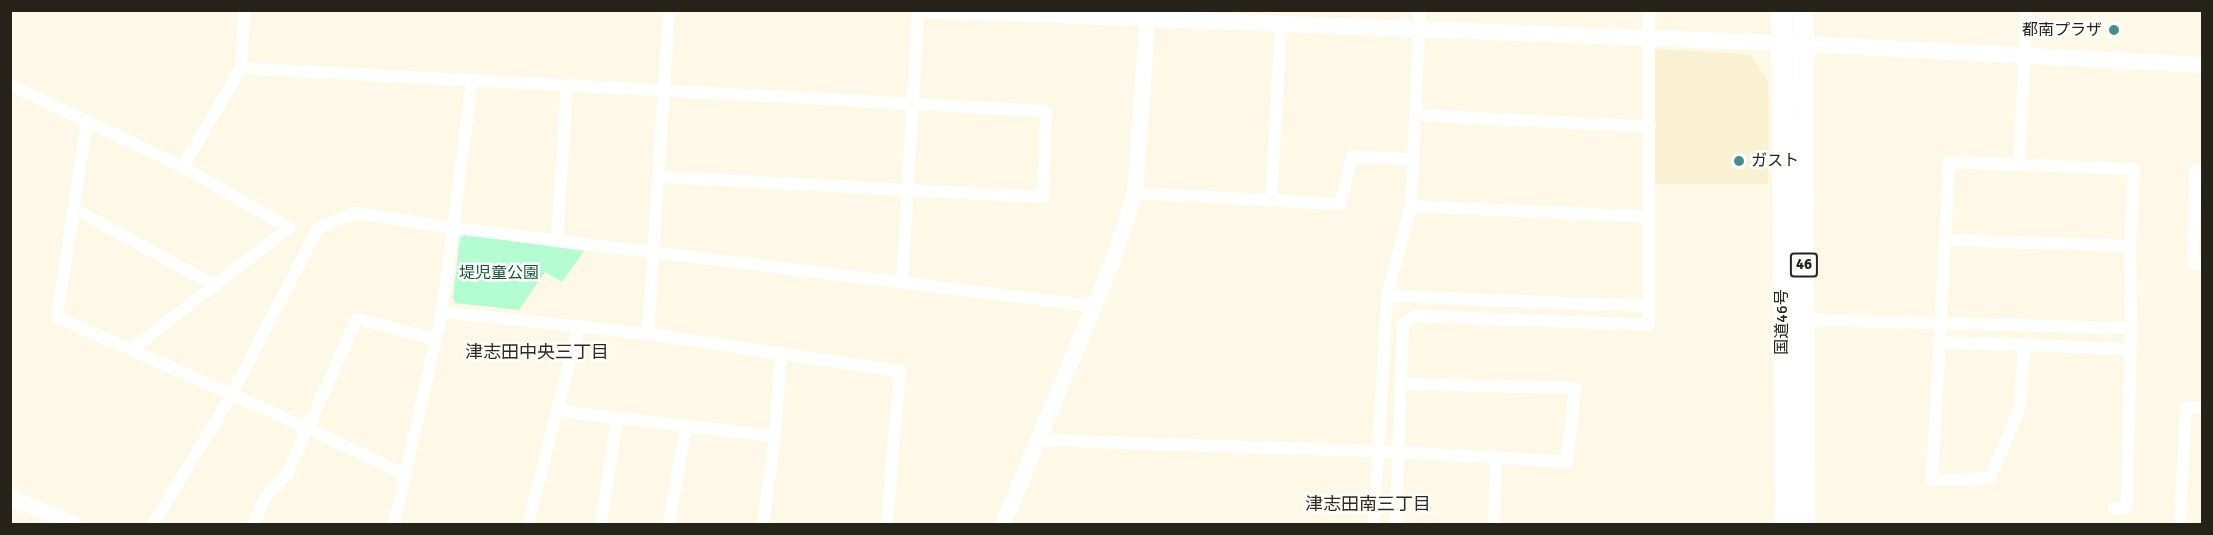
<!DOCTYPE html>
<html>
<head>
<meta charset="utf-8">
<style>
	body { margin:0 }
	#map { position:relative; width:2213px; height:535px; overflow:hidden; background:#fef9e6; font-family:Signika,"Noto Sans JP",sans-serif }
	div>[style] { position:absolute }
	.built>* { inset:0; background:#faf1d2 }
	.green>* { inset:0; background:#b3fbd0 }
	.street>* { height:12px; margin:-6px; padding:0 6px; transform-origin:6px; border-radius:6px; background:#fff }
	.secondary>* { height:16px; margin:-8px; padding:0 8px; transform-origin:8px; border-radius:8px; background:#fff }
	.highway>* { height:21px; margin:-10.5px; padding:0 10.5px; transform-origin:10.5px; border-radius:10.5px; background:#fff }
	.dots>* { width:16px; height:16px; translate:-50% -50%; box-sizing:border-box; border:3px solid #fff; border-radius:50% }
	span { translate:-50% -50%; white-space:nowrap; text-align:center; line-height:1.15; -webkit-text-stroke:5px #fff; paint-order:stroke }
	.shield-label span { padding:2px 4px; background:#fff; border:2px solid; border-radius:4px; -webkit-text-stroke-width:0 }
	.shield-label { font-size:15px; color:#242219; font-weight:700 }
	.poi-label { font-size:16px; color:#242219 }
	.right { translate:-100% -50%; text-align:right }
	.left { translate:0 -50%; text-align:left }
	.park-label { font-size:16px; color:#155536 }
	.street-label { font-size:16px; color:#242219 }
	.neighbourhood-label { font-size:18px; color:#302a18 }
	.frame { position:absolute; inset:0; border:12px solid #242219; pointer-events:none }
</style>
</head>
<body>
<div id="map">
	<div class="built">
		<i style="clip-path:polygon(1650px 49px,1749px 54px,1768px 81px,1768px 184px,1649px 184px)"></i>
	</div>
	<div class="green">
		<i style="clip-path:polygon(464px 234px,584px 251px,562px 282px,545px 272px,519px 310px,455px 303px,453px 298px,460px 238px)"></i>
	</div>
	<div class="street">
		<i style="left:241px;top:68px;width:806px;rotate:3.06deg"></i>
		<i style="left:1046px;top:111px;width:86px;rotate:92deg"></i>
		<i style="left:1043px;top:197px;width:386px;rotate:-177deg"></i>
		<i style="left:10px;top:85px;width:191px;rotate:25.4deg"></i>
		<i style="left:183px;top:167px;width:122px;rotate:29.9deg"></i>
		<i style="left:289px;top:228px;width:198px;rotate:142.4deg"></i>
		<i style="left:1416px;top:115px;width:234px;rotate:2.9deg"></i>
		<i style="left:87px;top:121px;width:198px;rotate:98.7deg"></i>
		<i style="left:57px;top:317px;width:274px;rotate:23.9deg"></i>
		<i style="left:307px;top:428px;width:110px;rotate:25.4deg"></i>
		<i style="left:2019px;top:162px;width:152px;rotate:-87deg"></i>
		<i style="left:183px;top:167px;width:115px;rotate:-59.6deg"></i>
		<i style="left:241px;top:68px;width:58px;rotate:-87deg"></i>
		<i style="left:2202px;top:171px;width:7px;rotate:-172deg"></i>
		<i style="left:2195px;top:170px;width:94px;rotate:91.2deg"></i>
		<i style="left:2193px;top:264px;width:9px"></i>
		<i style="left:1135px;top:193px;width:205px;rotate:3.1deg"></i>
		<i style="left:1340px;top:204px;width:49px;rotate:-75.7deg"></i>
		<i style="left:1352px;top:157px;width:61px;rotate:1.9deg"></i>
		<i style="left:1271px;top:201px;width:176px;rotate:-86.7deg"></i>
		<i style="left:1411px;top:206px;width:238px;rotate:2.6deg"></i>
		<i style="left:74px;top:209px;width:162px;rotate:28.5deg"></i>
		<i style="left:557px;top:240px;width:154px;rotate:-86.3deg"></i>
		<i style="left:1946px;top:240px;width:184px;rotate:1.9deg"></i>
		<i style="left:902px;top:283px;width:273px;rotate:-86.6deg"></i>
		<i style="left:1387px;top:296px;width:262px;rotate:2.2deg"></i>
		<i style="left:442px;top:312px;width:207px;rotate:6.1deg"></i>
		<i style="left:648px;top:334px;width:255px;rotate:8.4deg"></i>
		<i style="left:900px;top:371px;width:154px;rotate:94.9deg"></i>
		<i style="left:1805px;top:320px;width:326px;rotate:1.4deg"></i>
		<i style="left:648px;top:334px;width:325px;rotate:-86.3deg"></i>
		<i style="left:1938px;top:342px;width:192px;rotate:2.1deg"></i>
		<i style="left:2024px;top:347px;width:60px;rotate:93.8deg"></i>
		<i style="left:2020px;top:407px;width:77px;rotate:112.9deg"></i>
		<i style="left:1990px;top:478px;width:58px;rotate:178deg"></i>
		<i style="left:1932px;top:480px;width:318px;rotate:-86.9deg"></i>
		<i style="left:1949px;top:162px;width:185px;rotate:2.2deg"></i>
		<i style="left:2134px;top:169px;width:77px;rotate:93deg"></i>
		<i style="left:2130px;top:246px;width:82px;rotate:89.3deg"></i>
		<i style="left:2131px;top:328px;width:179px;rotate:91.3deg"></i>
		<i style="left:2127px;top:507px;width:13px;rotate:171deg"></i>
		<i style="left:558px;top:411px;width:218px;rotate:6.6deg"></i>
		<i style="left:1039px;top:440px;width:340px;rotate:1.9deg"></i>
		<i style="left:1379px;top:451px;width:188px;rotate:3.3deg"></i>
		<i style="left:1567px;top:462px;width:74px;rotate:-83.8deg"></i>
		<i style="left:1575px;top:388px;width:173px;rotate:-178.7deg"></i>
		<i style="left:1396px;top:522px;width:198px;rotate:-88deg"></i>
		<i style="left:1403px;top:324px;width:14px;rotate:-34deg"></i>
		<i style="left:1415px;top:316px;width:234px;rotate:2.2deg"></i>
		<i style="left:1649px;top:325px;width:315px;rotate:-90deg"></i>
		<i style="left:153px;top:524px;width:150px;rotate:-58.6deg"></i>
		<i style="left:231px;top:396px;width:189px;rotate:-62.6deg"></i>
		<i style="left:318px;top:228px;width:40px;rotate:-22deg"></i>
		<i style="left:355px;top:213px;width:100px;rotate:8.6deg"></i>
		<i style="left:454px;top:228px;width:645px;rotate:6.95deg"></i>
		<i style="left:253px;top:524px;width:31px;rotate:-65deg"></i>
		<i style="left:266px;top:496px;width:30px;rotate:-46deg"></i>
		<i style="left:287px;top:474px;width:170px;rotate:-65.7deg"></i>
		<i style="left:357px;top:319px;width:81px;rotate:14.4deg"></i>
		<i style="left:394px;top:524px;width:217px;rotate:-77.2deg"></i>
		<i style="left:442px;top:312px;width:234px;rotate:-82.6deg"></i>
		<i style="left:528px;top:524px;width:205px;rotate:-75.6deg"></i>
		<i style="left:601px;top:524px;width:107px;rotate:-81.4deg"></i>
		<i style="left:669px;top:524px;width:99px;rotate:-80.2deg"></i>
		<i style="left:763px;top:524px;width:89px;rotate:-82.2deg"></i>
		<i style="left:775px;top:436px;width:84px;rotate:-85.9deg"></i>
		<i style="left:1374px;top:524px;width:228px;rotate:-86.7deg"></i>
		<i style="left:1387px;top:296px;width:93px;rotate:-75.1deg"></i>
		<i style="left:1411px;top:206px;width:196px;rotate:-87.4deg"></i>
		<i style="left:1494px;top:524px;width:67px;rotate:-88.3deg"></i>
		<i style="left:2180px;top:524px;width:117px;rotate:-87.1deg"></i>
		<i style="left:2186px;top:407px;width:16px"></i>
	</div>
	<div class="secondary">
		<i style="left:923px;top:10px;width:881px;rotate:2.21deg"></i>
		<i style="left:1803px;top:44px;width:400px;rotate:3deg"></i>
		<i style="left:10px;top:497px;width:69px;rotate:22.9deg"></i>
		<i style="left:1003px;top:524px;width:288px;rotate:-67.3deg"></i>
		<i style="left:1114px;top:258px;width:68px;rotate:-72.1deg"></i>
		<i style="left:1135px;top:193px;width:182px;rotate:-85.9deg"></i>
	</div>
	<div class="highway">
		<i style="left:1781px;top:10px;width:514px;rotate:89.55deg"></i>
		<i style="left:1803px;top:10px;width:514px;rotate:89.89deg"></i>
	</div>
	<div class="dots">
		<i style="left:2114px;top:30px;background:#468e8a"></i>
		<i style="left:1739px;top:161px;background:#468e8a"></i>
	</div>
	<div class="shield-label">
		<span style="left:1804px;top:265px">46</span>
	</div>
	<div class="poi-label">
		<span class="right" style="left:2102px;top:30px">都南プラザ</span>
		<span class="left" style="left:1751px;top:161px">ガスト</span>
	</div>
	<div class="park-label">
		<span style="left:499px;top:273px">堤児童公園</span>
	</div>
	<div class="street-label">
		<span style="left:1782px;top:322px;rotate:-90deg">国道46号</span>
	</div>
	<div class="neighbourhood-label">
		<span style="left:537px;top:352px">津志田中央三丁目</span>
		<span style="left:1368px;top:504px">津志田南三丁目</span>
	</div>
	<div class="frame"></div>
</div>
</body>
</html>
